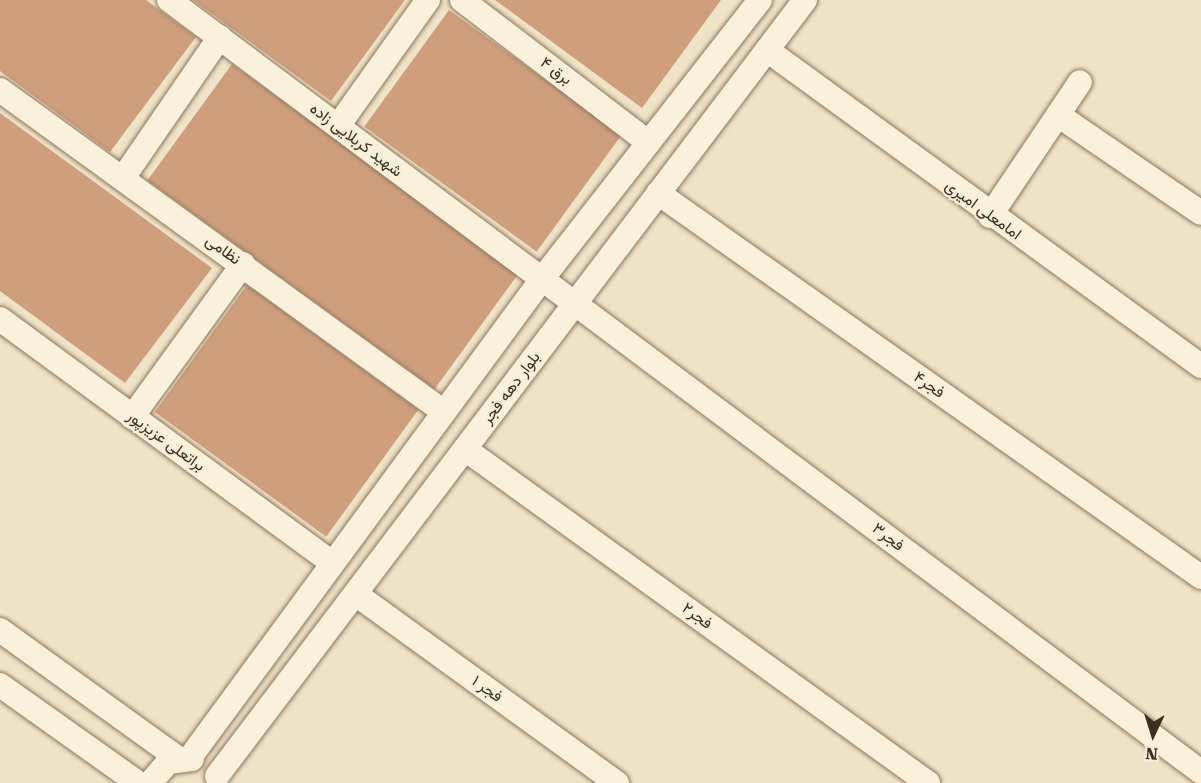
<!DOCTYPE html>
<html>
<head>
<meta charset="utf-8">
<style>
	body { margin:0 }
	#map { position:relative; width:1201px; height:783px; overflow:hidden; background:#f0e4c8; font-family:"Roboto Serif",Vazirmatn,serif }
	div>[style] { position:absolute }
	.building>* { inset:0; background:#cf9f7d; transform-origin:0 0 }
	.roads { filter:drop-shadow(0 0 2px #8d765c) drop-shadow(0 0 2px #8d765c) }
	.minor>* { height:24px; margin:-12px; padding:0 12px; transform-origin:12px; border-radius:12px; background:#faf1dc }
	span { translate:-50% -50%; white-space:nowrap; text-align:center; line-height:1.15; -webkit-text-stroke:4.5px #f7eed8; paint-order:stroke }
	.street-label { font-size:16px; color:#3d2e20 }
	.north { position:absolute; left:1123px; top:705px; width:60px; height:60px; -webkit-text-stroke:4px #f7eed8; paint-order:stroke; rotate:184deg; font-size:16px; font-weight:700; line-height:24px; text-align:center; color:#3d2e20 }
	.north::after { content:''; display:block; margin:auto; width:21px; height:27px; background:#3d2e20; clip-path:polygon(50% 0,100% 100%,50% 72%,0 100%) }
</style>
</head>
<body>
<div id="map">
	<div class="building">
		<i style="clip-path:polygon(0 0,146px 0,196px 37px,110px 152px,0 71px)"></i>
		<i style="clip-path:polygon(193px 0,405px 0,331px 101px)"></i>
		<i style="clip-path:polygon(495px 0,721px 0,642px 108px)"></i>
		<i style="left:449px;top:10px;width:213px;height:144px;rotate:36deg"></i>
		<i style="left:232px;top:64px;width:355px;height:144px;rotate:36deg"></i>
		<i style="clip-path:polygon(0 113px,212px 268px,125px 383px,0 291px)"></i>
		<i style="left:247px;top:285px;width:212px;height:157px;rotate:36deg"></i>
	</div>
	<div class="roads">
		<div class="minor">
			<i style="left:169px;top:0;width:1289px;rotate:36.8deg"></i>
			<i style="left:462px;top:0;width:235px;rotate:37.4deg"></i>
			<i style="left:767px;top:50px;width:537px;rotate:36.06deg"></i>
			<i style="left:0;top:90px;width:548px;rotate:35.95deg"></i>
			<i style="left:1058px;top:115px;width:173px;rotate:34.4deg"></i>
			<i style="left:338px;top:126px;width:155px;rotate:-54.5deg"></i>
			<i style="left:123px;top:178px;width:171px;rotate:-55.5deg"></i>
			<i style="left:658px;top:193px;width:665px;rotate:35.27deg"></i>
			<i style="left:990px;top:216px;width:161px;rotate:-56.1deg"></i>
			<i style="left:0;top:319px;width:412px;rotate:36.3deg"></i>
			<i style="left:132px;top:417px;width:189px;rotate:-54deg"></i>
			<i style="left:465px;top:449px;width:571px;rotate:35.81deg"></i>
			<i style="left:357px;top:595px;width:321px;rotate:35.9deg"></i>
			<i style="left:0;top:630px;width:221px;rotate:35.8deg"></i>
			<i style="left:0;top:685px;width:169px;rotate:35.4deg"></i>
			<i style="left:189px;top:759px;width:596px;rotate:-53.67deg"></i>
			<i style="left:542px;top:279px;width:354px;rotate:-52deg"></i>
			<i style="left:217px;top:776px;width:974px;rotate:-52.85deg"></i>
			<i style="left:150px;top:783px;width:28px;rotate:-49deg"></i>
			<i style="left:168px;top:762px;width:24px;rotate:-7deg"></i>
		</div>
	</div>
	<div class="street-label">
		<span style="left:556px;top:71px;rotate:37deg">برق ۴</span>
		<span style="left:356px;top:140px;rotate:37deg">شهید کربلایی زاده</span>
		<span style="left:983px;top:210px;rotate:36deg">امامعلی امیری</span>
		<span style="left:223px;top:250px;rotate:36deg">نظامی</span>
		<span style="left:929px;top:385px;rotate:35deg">فجر۴</span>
		<span style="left:511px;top:388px;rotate:-53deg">بلوار دهه فجر</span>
		<span style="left:166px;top:441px;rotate:36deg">براتعلی عزیزپور</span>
		<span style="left:888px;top:537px;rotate:37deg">فجر۳</span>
		<span style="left:697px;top:616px;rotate:36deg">فجر۲</span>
		<span style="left:487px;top:689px;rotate:36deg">فجر ۱</span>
	</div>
	<div class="north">N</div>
</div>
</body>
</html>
